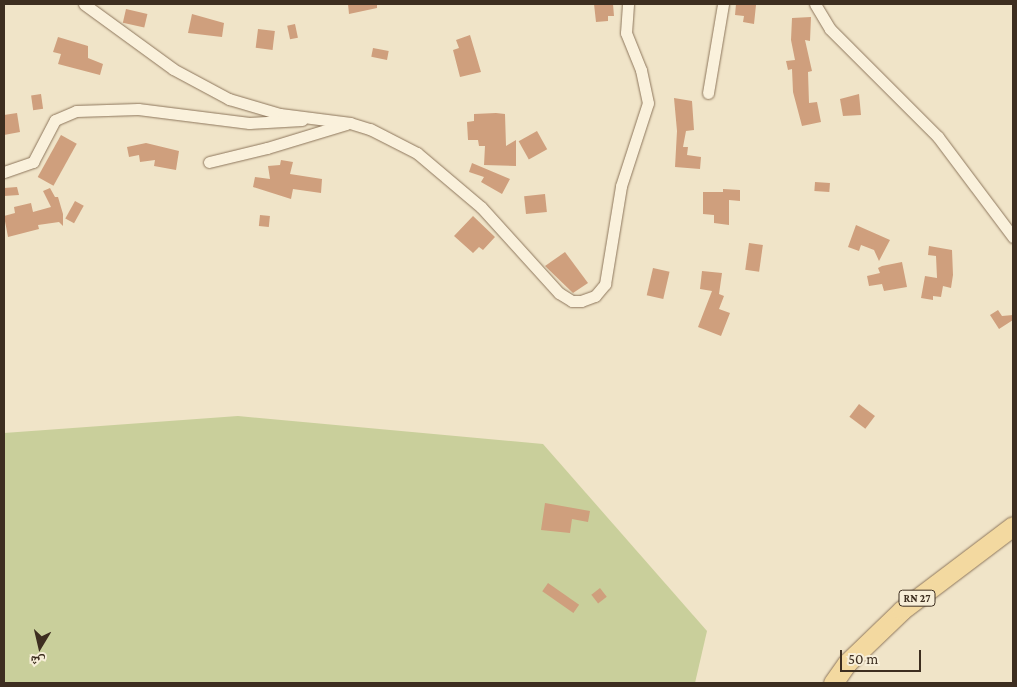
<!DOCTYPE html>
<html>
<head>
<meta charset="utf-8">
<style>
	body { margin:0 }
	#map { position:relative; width:1017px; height:687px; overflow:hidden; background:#f0e4c8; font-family:"Crimson Pro","Noto Naskh Arabic",serif }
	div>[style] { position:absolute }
	.green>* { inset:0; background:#c9cf9b }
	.building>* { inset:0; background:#cf9f7d; transform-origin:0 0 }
	.roads { filter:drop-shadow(0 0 1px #8d765c) drop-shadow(0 0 1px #8d765c) }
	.minor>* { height:11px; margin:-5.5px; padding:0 5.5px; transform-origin:5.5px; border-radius:5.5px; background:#faf1dc }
	.primary>* { height:19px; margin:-9.5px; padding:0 9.5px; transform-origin:9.5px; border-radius:9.5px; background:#f3d9a0 }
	span { translate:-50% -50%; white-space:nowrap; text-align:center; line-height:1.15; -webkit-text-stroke:4px #f7eed8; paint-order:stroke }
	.shield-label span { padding:1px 4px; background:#f7eed8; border:1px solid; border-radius:4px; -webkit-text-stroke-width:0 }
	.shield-label { font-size:11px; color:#3d2e20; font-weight:700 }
	.frame { position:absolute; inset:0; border:5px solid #3d2e20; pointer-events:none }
	.north { position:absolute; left:15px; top:622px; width:50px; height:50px; -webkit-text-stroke:4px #f7eed8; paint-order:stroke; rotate:189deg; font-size:14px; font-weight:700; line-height:20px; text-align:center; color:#3d2e20 }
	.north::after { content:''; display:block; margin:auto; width:18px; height:22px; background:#3d2e20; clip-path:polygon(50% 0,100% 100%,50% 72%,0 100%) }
	.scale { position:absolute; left:840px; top:650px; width:81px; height:22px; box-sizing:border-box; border:2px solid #3d2e20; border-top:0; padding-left:6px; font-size:15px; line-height:18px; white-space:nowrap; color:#3d2e20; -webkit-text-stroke:4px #f7eed8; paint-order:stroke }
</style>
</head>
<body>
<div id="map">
	<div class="green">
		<i style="clip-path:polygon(238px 416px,543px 444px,707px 631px,695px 683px,4px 683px,4px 433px)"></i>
	</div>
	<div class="building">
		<i style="clip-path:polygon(348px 4px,377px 4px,377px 8px,349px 14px)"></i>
		<i style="clip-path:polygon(594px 4px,613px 4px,614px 16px,608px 16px,608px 21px,596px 22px)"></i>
		<i style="clip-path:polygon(736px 4px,756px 5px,754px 24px,743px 22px,744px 16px,735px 15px)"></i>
		<i style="left:126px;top:9px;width:22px;height:14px;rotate:13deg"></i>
		<i style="clip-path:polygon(192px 14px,224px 23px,222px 37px,188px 33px)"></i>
		<i style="clip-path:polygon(811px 17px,810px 41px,805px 40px,812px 71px,808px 72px,809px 103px,817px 102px,821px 122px,802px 126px,793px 92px,792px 69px,788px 70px,786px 61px,795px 60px,791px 40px,792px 18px)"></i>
		<i style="left:295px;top:24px;width:14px;height:8px;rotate:78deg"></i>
		<i style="left:258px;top:29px;width:17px;height:19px;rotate:7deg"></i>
		<i style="clip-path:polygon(470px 35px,481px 72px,460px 77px,453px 50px,459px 48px,456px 40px)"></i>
		<i style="clip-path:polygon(58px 37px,88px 46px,88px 58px,103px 64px,100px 75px,58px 64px,61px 54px,53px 52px)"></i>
		<i style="left:373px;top:48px;width:16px;height:9px;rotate:11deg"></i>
		<i style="left:41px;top:94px;width:15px;height:10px;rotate:82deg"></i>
		<i style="clip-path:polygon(859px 94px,861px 115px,843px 116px,840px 99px)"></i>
		<i style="clip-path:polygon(674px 98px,692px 101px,694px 130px,686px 131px,683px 147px,688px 147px,687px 155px,701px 157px,700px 169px,675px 167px,677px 131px)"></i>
		<i style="clip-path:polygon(17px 113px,20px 132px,4px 135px,4px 115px)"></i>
		<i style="clip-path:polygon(496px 113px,505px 114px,506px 146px,516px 140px,516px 166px,484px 165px,485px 146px,479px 146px,478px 140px,468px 140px,467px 122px,474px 121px,474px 114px)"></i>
		<i style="left:537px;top:131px;width:21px;height:21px;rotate:61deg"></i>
		<i style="left:61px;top:135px;width:18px;height:48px;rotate:29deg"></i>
		<i style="clip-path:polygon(146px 143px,179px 151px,176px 170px,154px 166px,155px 160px,140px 162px,139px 155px,129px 157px,127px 147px)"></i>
		<i style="clip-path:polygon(281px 160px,293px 162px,290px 174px,322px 179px,321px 193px,293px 189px,291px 199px,253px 187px,255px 177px,270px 179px,268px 166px,280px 165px)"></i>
		<i style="clip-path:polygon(472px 163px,510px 179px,502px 194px,481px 182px,484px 177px,469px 172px)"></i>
		<i style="left:815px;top:182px;width:15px;height:9px;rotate:4deg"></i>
		<i style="clip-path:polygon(17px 187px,19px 195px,4px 196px,4px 188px)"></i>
		<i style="clip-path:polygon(50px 188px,55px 197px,58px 197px,63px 214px,63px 226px,59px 222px,38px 225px,39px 229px,8px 237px,4px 216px,15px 213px,14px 207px,31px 203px,33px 212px,51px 207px,43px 191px)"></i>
		<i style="clip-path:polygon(723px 189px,740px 190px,740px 201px,729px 200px,729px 225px,714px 223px,714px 215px,703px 214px,703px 192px,723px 192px)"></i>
		<i style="left:545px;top:194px;width:18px;height:21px;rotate:84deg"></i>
		<i style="left:75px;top:201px;width:10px;height:20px;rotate:29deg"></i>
		<i style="left:260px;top:215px;width:10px;height:11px;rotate:6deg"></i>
		<i style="clip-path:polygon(473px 216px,495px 237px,483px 250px,479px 247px,473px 253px,454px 236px)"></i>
		<i style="clip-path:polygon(856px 225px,890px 240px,879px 261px,874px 250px,861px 245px,859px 251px,848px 247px)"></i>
		<i style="left:749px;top:243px;width:14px;height:27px;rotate:8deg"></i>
		<i style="clip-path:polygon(929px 246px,952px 250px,953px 275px,951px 288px,943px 286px,941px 297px,933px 296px,933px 300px,921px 298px,925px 276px,937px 278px,936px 256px,928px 255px)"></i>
		<i style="clip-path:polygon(565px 252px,588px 283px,573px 293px,545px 266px)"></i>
		<i style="clip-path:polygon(902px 262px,907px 287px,884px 291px,882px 284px,869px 286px,867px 276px,880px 273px,878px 268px,882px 266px)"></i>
		<i style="left:653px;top:268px;width:17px;height:28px;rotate:13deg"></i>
		<i style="clip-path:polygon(702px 271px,722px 273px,719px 294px,724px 296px,719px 309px,730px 313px,721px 336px,698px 327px,712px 291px,700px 289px)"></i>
		<i style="clip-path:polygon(998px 310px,1002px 316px,1013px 315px,1013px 320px,999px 329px,990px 315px)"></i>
		<i style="left:859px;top:404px;width:20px;height:16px;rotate:37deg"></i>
		<i style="clip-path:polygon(545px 503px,590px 511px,588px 522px,572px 519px,570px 533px,541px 530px)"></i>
		<i style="left:548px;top:583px;width:38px;height:10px;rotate:35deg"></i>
		<i style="left:600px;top:588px;width:11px;height:11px;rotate:52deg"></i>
	</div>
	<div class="roads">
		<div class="minor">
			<i style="left:84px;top:4px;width:110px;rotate:36.1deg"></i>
			<i style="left:173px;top:69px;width:64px;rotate:28.2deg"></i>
			<i style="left:229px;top:99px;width:53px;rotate:16.4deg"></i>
			<i style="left:280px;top:114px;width:71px;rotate:7.3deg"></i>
			<i style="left:350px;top:123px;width:21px;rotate:17deg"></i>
			<i style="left:370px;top:129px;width:53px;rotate:27.1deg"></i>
			<i style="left:417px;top:153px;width:84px;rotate:40.2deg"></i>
			<i style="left:481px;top:207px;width:116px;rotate:47.8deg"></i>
			<i style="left:559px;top:293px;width:15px;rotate:32deg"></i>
			<i style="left:572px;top:301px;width:9px"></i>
			<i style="left:581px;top:301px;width:15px;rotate:-20deg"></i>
			<i style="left:595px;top:296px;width:16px;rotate:-50deg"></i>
			<i style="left:605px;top:284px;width:99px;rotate:-80.7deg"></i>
			<i style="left:621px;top:186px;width:87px;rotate:-72deg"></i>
			<i style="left:648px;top:103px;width:34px;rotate:-102deg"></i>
			<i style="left:641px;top:70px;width:40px;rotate:-112deg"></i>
			<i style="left:626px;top:33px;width:29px;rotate:-86deg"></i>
			<i style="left:815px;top:4px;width:29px;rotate:59deg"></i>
			<i style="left:830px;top:29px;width:153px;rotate:45deg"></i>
			<i style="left:938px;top:137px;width:125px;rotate:53.1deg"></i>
			<i style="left:708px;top:93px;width:90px;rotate:-80.4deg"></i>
			<i style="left:209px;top:162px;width:60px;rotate:-13.6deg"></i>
			<i style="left:267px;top:148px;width:83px;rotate:-16.9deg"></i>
			<i style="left:4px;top:172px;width:31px;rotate:-19deg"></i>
			<i style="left:33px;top:162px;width:47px;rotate:-62.4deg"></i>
			<i style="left:55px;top:120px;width:23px;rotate:-23deg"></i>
			<i style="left:76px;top:111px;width:62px;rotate:-1.8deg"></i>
			<i style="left:138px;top:109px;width:112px;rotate:7.2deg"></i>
			<i style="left:249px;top:123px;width:53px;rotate:-3.2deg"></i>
		</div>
		<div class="primary">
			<i style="left:833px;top:683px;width:24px;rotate:-55deg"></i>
			<i style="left:847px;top:663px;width:76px;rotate:-43.9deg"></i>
			<i style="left:902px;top:610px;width:139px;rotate:-37.1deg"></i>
		</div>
	</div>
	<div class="shield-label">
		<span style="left:917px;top:598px">RN 27</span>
	</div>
	<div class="frame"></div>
	<div class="north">ش</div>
	<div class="scale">50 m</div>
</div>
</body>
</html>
